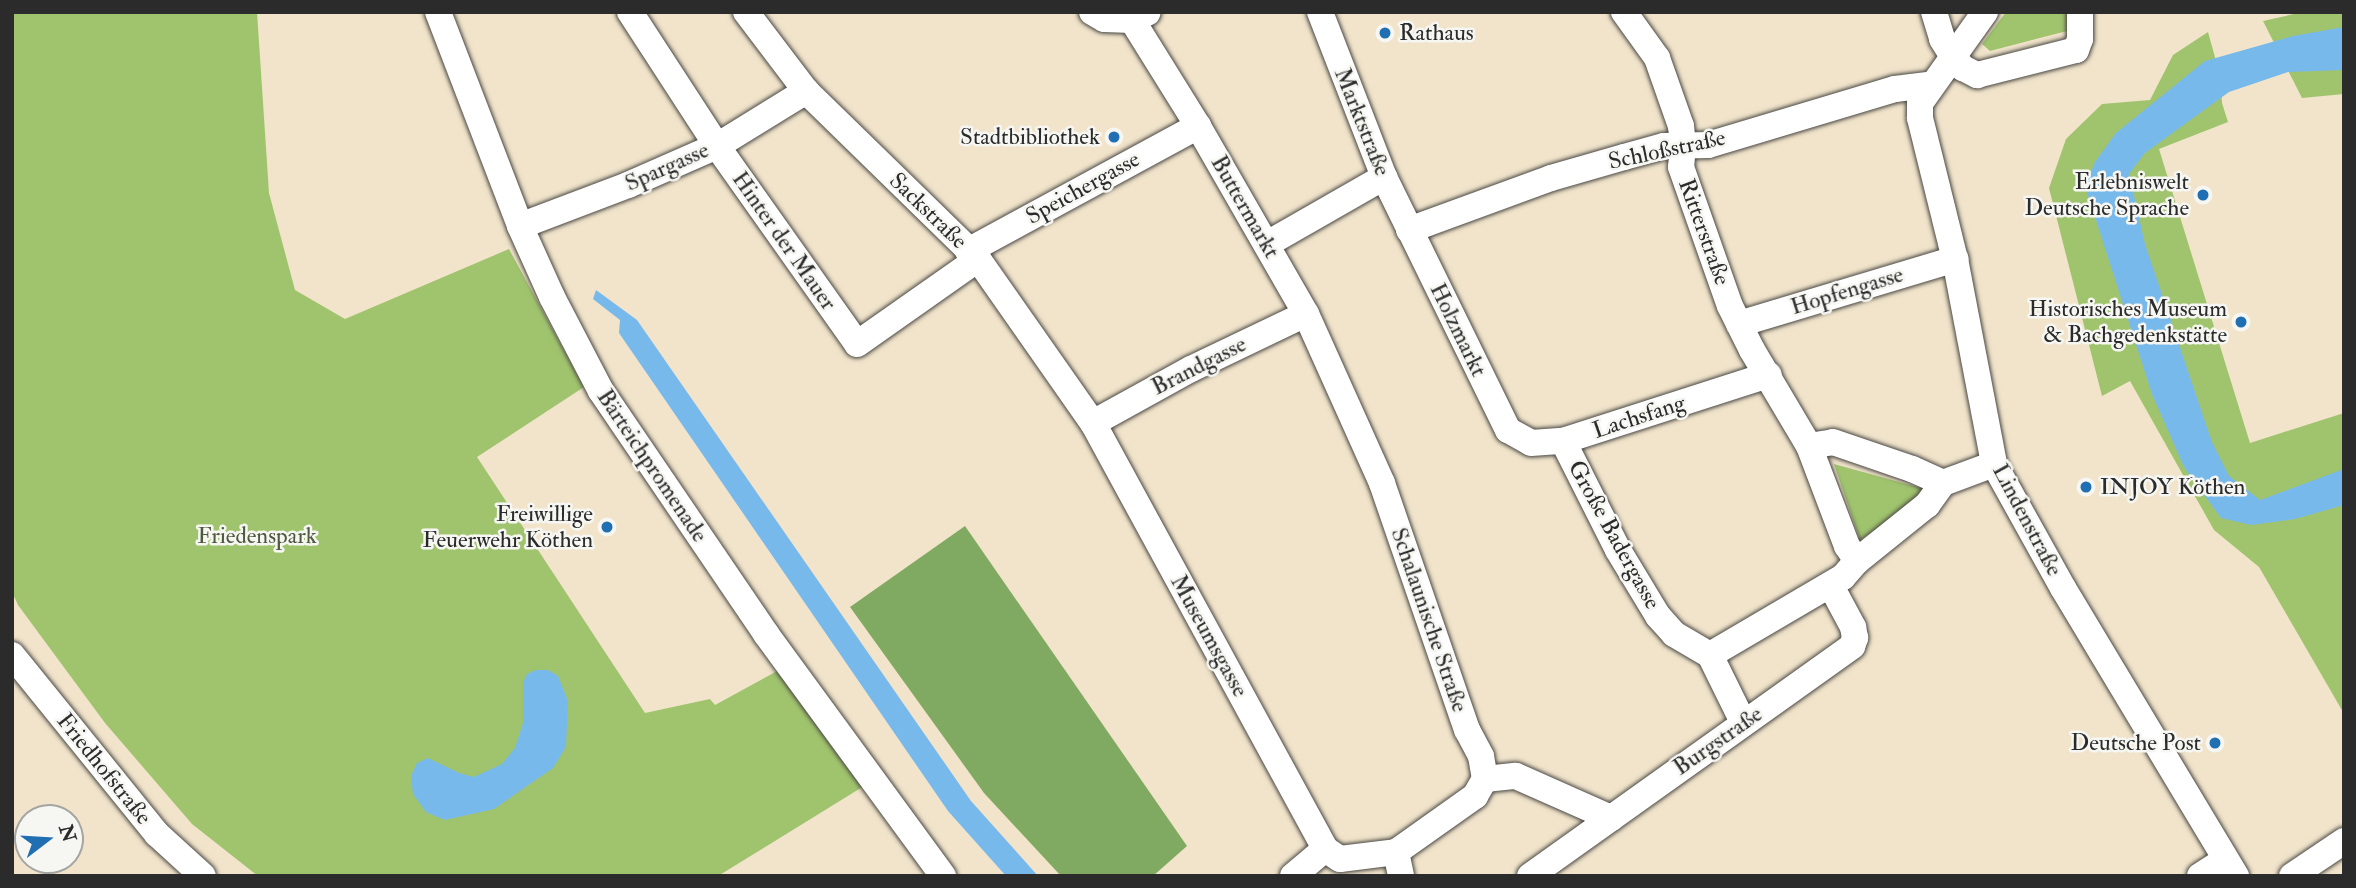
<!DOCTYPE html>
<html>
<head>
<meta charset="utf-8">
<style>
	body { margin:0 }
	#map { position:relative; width:2356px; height:888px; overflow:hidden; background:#f1e4cb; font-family:"IM FELL Double Pica",serif }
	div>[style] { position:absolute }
	.green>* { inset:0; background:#a0c46e }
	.forest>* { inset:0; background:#80aa61 }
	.water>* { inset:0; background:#78b9ec }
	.roads { filter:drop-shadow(0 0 2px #494743) drop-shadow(0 0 2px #494743) }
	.street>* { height:26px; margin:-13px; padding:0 13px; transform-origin:13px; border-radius:13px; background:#fff }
	.dots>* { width:19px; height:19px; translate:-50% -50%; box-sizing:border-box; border:4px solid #f6f6f2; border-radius:50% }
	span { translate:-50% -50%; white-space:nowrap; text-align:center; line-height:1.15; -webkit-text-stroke:5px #f6f6f2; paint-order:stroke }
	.poi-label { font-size:23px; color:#2b2b2b }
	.left { translate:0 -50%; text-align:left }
	.right { translate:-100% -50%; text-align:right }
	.street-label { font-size:23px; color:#2b2b2b }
	.park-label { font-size:23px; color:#4e593f }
	.frame { position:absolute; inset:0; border:14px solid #2b2b2b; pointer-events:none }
	.north { position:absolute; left:14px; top:804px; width:70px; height:70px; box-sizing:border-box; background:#f6f6f2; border:2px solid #a5a5a2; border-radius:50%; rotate:73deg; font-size:19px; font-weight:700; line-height:28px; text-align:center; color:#2b2b2b }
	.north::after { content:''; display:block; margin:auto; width:24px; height:32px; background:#1f6fb2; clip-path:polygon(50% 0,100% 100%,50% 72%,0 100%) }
</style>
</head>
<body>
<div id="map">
	<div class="green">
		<i style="clip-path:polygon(12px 12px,257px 12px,269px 193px,295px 290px,345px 319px,509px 249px,584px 387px,477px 457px,645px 713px,710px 699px,715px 705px,781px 669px,864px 786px,718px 876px,258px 876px,192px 824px,105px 723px,18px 605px,12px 592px)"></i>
		<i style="clip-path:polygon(2006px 12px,2070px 12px,2071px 30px,1990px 51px,1982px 44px)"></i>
		<i style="clip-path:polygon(2303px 12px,2344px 12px,2344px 94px,2302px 98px,2263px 21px)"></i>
		<i style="clip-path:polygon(2208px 32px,2221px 79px,2222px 103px,2228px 122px,2159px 149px,2250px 443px,2344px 413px,2343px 712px,2259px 567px,2214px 530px,2130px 381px,2102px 396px,2049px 188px,2066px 139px,2102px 104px,2150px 100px,2173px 55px)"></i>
		<i style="clip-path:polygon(1834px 464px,1932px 491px,1860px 540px)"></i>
	</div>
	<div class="forest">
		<i style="clip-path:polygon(965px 526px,1187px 846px,1153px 876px,1061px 876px,984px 793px,850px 607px)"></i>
	</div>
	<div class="water">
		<i style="clip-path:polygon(2344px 27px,2344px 70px,2288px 72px,2229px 92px,2145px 153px,2129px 174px,2145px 244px,2212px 442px,2229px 476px,2260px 500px,2344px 469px,2344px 505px,2295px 519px,2251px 525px,2221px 518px,2184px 467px,2152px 394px,2085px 186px,2095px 162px,2116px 133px,2205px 61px,2293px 36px)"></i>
		<i style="clip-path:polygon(596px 290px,637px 320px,971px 801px,1038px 876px,1006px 876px,948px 811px,619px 333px,620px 320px,593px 299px)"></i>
		<i style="clip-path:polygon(536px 670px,548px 670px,558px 676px,568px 701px,566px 747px,553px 768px,494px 809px,445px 820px,426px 812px,413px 794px,411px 776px,417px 763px,428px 758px,459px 773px,474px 777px,502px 764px,515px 748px,523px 723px,523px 683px,527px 674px)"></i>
	</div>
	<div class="roads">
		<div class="street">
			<i style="left:438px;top:12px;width:229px;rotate:69deg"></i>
			<i style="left:520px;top:226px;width:78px;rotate:65.7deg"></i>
			<i style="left:552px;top:297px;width:106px;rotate:62.5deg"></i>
			<i style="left:601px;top:391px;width:294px;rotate:55.8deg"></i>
			<i style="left:766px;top:634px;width:300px;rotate:53.8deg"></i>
			<i style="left:630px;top:12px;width:160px;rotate:57deg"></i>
			<i style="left:717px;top:146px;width:242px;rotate:54.7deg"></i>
			<i style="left:857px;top:344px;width:148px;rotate:-35.1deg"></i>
			<i style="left:746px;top:12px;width:99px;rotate:52.8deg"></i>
			<i style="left:806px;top:91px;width:240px;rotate:44.3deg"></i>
			<i style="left:978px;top:259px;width:200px;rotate:55deg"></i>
			<i style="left:1093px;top:423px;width:485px;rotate:61.4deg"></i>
			<i style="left:1325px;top:849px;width:18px;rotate:34deg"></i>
			<i style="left:1340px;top:859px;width:56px;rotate:-7.1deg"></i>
			<i style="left:1396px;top:852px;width:97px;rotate:-35.3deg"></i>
			<i style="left:1475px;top:796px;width:20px;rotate:-60deg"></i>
			<i style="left:1485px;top:779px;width:23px;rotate:-100deg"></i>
			<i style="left:1481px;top:756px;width:30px;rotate:-118deg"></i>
			<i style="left:1467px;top:730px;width:261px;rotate:-109deg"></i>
			<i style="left:1382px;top:483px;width:185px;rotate:-114.2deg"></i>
			<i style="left:1306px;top:314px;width:217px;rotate:-119.9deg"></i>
			<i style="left:1198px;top:126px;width:125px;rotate:-121.9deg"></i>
			<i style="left:1092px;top:12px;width:14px;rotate:30deg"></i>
			<i style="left:1104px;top:19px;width:28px;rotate:2deg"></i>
			<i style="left:1132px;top:20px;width:17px;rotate:-25deg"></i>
			<i style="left:1320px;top:12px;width:177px;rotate:68.8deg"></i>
			<i style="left:1384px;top:177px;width:282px;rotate:63.9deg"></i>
			<i style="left:1508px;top:430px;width:26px;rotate:29deg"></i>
			<i style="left:1531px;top:443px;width:32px;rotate:-4deg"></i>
			<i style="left:1563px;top:441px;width:216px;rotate:-17.8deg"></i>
			<i style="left:1624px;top:12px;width:57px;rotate:54.3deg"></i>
			<i style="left:1657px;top:58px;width:72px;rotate:70.6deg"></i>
			<i style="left:1681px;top:126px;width:19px;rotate:84deg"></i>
			<i style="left:1683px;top:145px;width:22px;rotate:95deg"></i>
			<i style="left:1681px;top:167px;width:147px;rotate:70.6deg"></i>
			<i style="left:1730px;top:306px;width:49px;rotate:63.4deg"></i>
			<i style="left:1752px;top:350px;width:112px;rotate:59.3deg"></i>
			<i style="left:1809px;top:446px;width:107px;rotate:69.2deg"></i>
			<i style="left:1847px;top:546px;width:18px;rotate:56deg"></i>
			<i style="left:1934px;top:12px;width:28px;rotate:73deg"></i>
			<i style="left:1942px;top:39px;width:19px;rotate:58deg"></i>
			<i style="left:1952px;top:55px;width:17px;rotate:50deg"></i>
			<i style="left:1963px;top:68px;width:16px;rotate:27deg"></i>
			<i style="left:1977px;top:75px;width:102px;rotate:-14.2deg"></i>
			<i style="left:2076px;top:50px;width:12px;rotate:-70deg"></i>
			<i style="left:2080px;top:39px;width:27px;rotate:-90deg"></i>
			<i style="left:1985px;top:12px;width:112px;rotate:125.5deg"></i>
			<i style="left:1920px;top:103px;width:15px;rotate:90deg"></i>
			<i style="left:1920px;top:118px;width:145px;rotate:76.1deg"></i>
			<i style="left:1955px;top:259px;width:209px;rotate:79.2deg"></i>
			<i style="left:1994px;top:464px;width:142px;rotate:60.9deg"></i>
			<i style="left:2063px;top:588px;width:336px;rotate:59deg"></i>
			<i style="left:520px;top:226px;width:116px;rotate:-20.8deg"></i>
			<i style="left:628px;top:185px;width:97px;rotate:-23.7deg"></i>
			<i style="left:717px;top:146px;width:105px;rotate:-31.7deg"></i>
			<i style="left:1409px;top:230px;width:151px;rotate:-20.1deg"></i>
			<i style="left:1551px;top:178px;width:76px;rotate:-16deg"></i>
			<i style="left:1624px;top:157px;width:41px;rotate:-15.4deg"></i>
			<i style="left:1664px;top:146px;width:44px;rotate:-1.3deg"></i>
			<i style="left:1708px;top:145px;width:195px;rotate:-16.7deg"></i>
			<i style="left:1895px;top:89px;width:35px;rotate:-7deg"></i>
			<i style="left:1267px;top:244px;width:135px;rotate:-29.8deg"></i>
			<i style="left:968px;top:251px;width:262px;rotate:-28.5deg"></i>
			<i style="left:1739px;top:324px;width:226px;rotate:-16.7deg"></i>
			<i style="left:1093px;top:423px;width:112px;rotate:-28.9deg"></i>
			<i style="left:1191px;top:369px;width:127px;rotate:-25.6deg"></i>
			<i style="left:1563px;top:441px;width:122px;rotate:63.2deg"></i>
			<i style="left:1618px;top:550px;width:77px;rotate:58.8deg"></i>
			<i style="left:1658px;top:616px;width:24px;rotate:48deg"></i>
			<i style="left:1674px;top:634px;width:42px;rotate:30.3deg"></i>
			<i style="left:1710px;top:655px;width:75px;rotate:63.8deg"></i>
			<i style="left:1809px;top:446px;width:24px;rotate:-9deg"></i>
			<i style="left:1833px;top:442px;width:83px;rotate:18.9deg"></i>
			<i style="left:1912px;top:469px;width:34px;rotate:24deg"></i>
			<i style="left:12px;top:655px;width:230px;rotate:51deg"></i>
			<i style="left:157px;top:834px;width:62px;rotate:42.4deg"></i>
			<i style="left:1710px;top:655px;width:154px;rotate:-30.4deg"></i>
			<i style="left:1843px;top:577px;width:21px;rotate:-49deg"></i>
			<i style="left:1857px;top:561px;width:90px;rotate:-38.7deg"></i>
			<i style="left:1927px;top:505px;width:27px;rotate:-54deg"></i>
			<i style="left:1943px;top:483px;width:54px;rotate:-20.4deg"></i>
			<i style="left:1485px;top:779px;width:31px;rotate:-6deg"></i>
			<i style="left:1516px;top:776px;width:104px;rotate:23.9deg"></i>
			<i style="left:1396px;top:852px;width:25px;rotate:78deg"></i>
			<i style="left:1293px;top:876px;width:42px;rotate:-40.2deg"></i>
			<i style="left:1530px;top:876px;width:396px;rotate:-35.5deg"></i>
			<i style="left:1852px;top:646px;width:9px;rotate:-69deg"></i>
			<i style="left:1855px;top:638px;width:11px;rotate:-100deg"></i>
			<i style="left:1853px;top:627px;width:47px;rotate:-118.2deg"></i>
			<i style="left:2200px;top:876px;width:30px;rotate:-33deg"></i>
			<i style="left:2292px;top:876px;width:63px;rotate:-33.9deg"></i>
		</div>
	</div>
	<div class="dots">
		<i style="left:1385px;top:33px;background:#1f6fb2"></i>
		<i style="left:1114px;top:137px;background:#1f6fb2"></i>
		<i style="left:2203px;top:195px;background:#1f6fb2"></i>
		<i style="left:2241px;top:322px;background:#1f6fb2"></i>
		<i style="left:2086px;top:487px;background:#1f6fb2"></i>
		<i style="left:607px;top:527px;background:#1f6fb2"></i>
		<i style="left:2215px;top:743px;background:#1f6fb2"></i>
	</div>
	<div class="poi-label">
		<span class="left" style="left:1399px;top:33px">Rathaus</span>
		<span class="right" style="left:1100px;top:137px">Stadtbibliothek</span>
		<span class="right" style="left:2189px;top:195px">Erlebniswelt<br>Deutsche Sprache</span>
		<span class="right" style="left:2227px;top:322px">Historisches Museum<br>&amp; Bachgedenkstätte</span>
		<span class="left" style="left:2100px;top:487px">INJOY Köthen</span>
		<span class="right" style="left:593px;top:527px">Freiwillige<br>Feuerwehr Köthen</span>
		<span class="right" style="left:2201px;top:743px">Deutsche Post</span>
	</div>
	<div class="street-label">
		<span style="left:1362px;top:122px;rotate:68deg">Marktstraße</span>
		<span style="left:1667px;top:150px;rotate:-12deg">Schloßstraße</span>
		<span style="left:667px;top:167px;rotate:-24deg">Spargasse</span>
		<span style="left:1083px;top:188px;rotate:-29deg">Speichergasse</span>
		<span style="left:1245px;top:207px;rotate:60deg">Buttermarkt</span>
		<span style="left:928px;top:211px;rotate:44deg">Sackstraße</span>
		<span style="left:1704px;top:232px;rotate:70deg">Ritterstraße</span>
		<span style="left:784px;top:241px;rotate:55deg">Hinter der Mauer</span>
		<span style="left:1847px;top:291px;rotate:-17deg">Hopfengasse</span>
		<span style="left:1458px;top:330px;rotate:64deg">Holzmarkt</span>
		<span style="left:1199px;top:366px;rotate:-27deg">Brandgasse</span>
		<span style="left:1639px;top:417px;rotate:-18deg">Lachsfang</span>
		<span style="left:652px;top:466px;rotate:56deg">Bärteichpromenade</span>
		<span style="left:2027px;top:520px;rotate:62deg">Lindenstraße</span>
		<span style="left:1614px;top:535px;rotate:61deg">Große Badergasse</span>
		<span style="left:1429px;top:620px;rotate:71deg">Schalaunische Straße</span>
		<span style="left:1209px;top:636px;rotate:61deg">Museumsgasse</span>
		<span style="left:1718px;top:741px;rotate:-35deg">Burgstraße</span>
		<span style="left:104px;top:769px;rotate:51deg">Friedhofstraße</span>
	</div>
	<div class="park-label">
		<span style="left:257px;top:536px">Friedenspark</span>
	</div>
	<div class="frame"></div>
	<div class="north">N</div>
</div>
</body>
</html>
